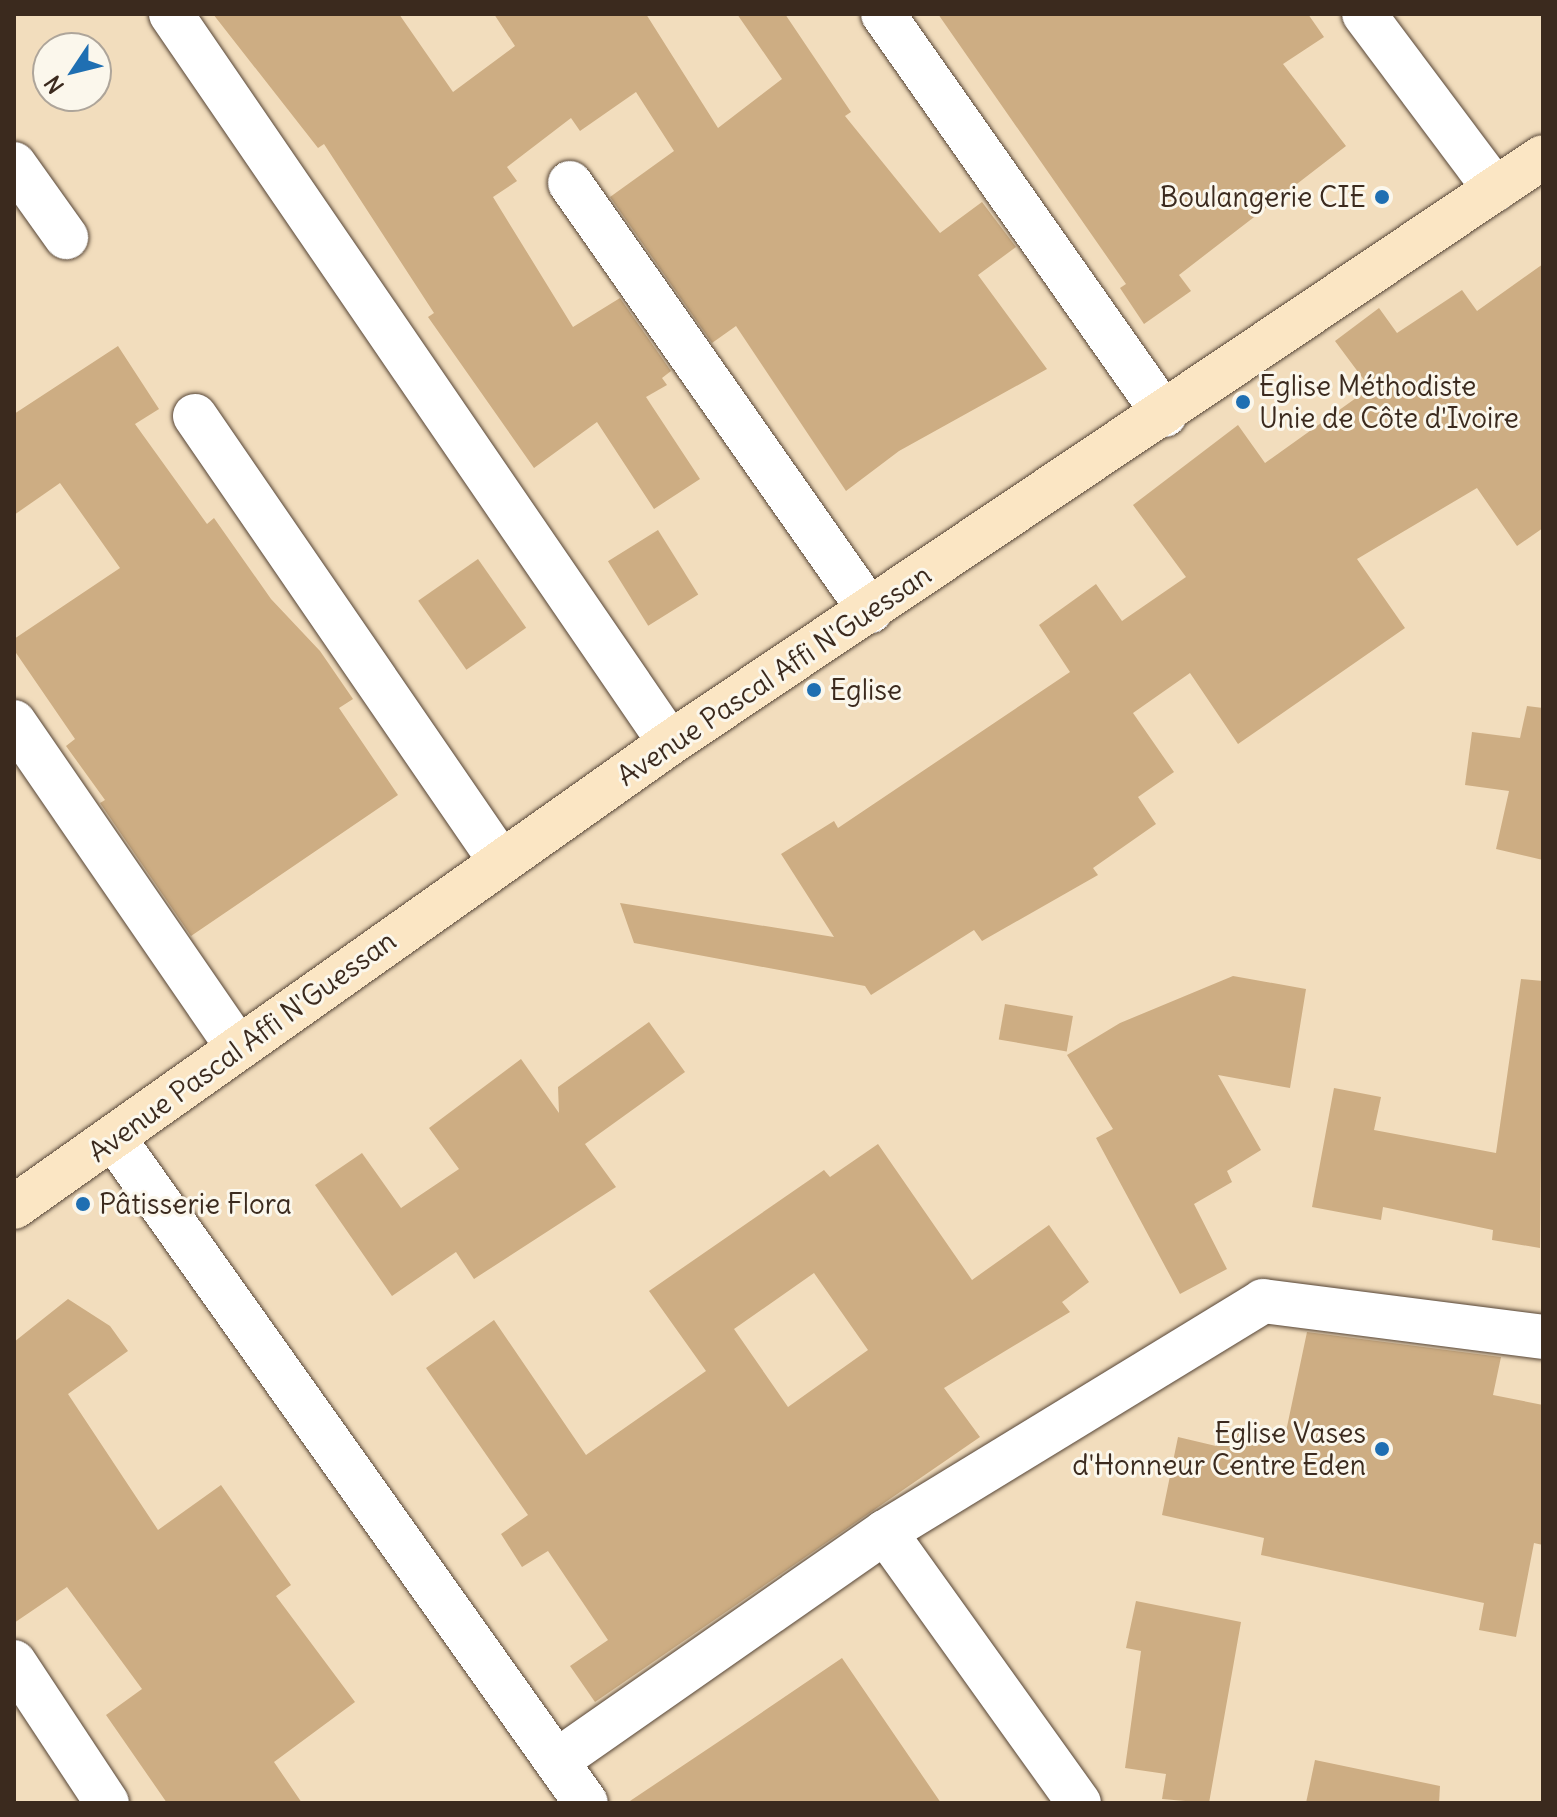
<!DOCTYPE html>
<html>
<head>
<meta charset="utf-8">
<style>
	body { margin:0 }
	#map { position:relative; width:1557px; height:1817px; overflow:hidden; background:#f2ddbd; font-family:Delius,sans-serif }
	div>[style] { position:absolute }
	.building>* { inset:0; background:#cdad83; transform-origin:0 0 }
	.roads { filter:drop-shadow(0 0 2px #564536) drop-shadow(0 0 2px #564536) }
	.street>* { height:44px; margin:-22px; padding:0 22px; transform-origin:22px; border-radius:22px; background:#fff }
	.secondary>* { height:44px; margin:-22px; padding:0 22px; transform-origin:22px; border-radius:22px; background:#fbe6c4 }
	.dots>* { width:22px; height:22px; translate:-50% -50%; box-sizing:border-box; border:4px solid #fbf7ec; border-radius:50% }
	span { translate:-50% -50%; white-space:nowrap; text-align:center; line-height:1.15; -webkit-text-stroke:6px #fbf7ec; paint-order:stroke }
	.poi-label { font-size:28px; color:#3b2a1e }
	.right { translate:-100% -50%; text-align:right }
	.left { translate:0 -50%; text-align:left }
	.street-label { font-size:28px; color:#3b2a1e }
	.frame { position:absolute; inset:0; border:16px solid #3b2a1e; pointer-events:none }
	.north { position:absolute; left:32px; top:32px; width:80px; height:80px; box-sizing:border-box; background:#fbf7ec; border:2px solid #aea59a; border-radius:50%; rotate:235deg; font-size:22px; font-weight:700; line-height:32px; text-align:center; color:#3b2a1e }
	.north::after { content:''; display:block; margin:auto; width:28px; height:36px; background:#1f6fb2; clip-path:polygon(50% 0,100% 100%,50% 72%,0 100%) }
</style>
</head>
<body>
<div id="map">
	<div class="building">
		<i style="clip-path:polygon(213px 14px,399px 14px,453px 92px,515px 46px,494px 14px,646px 14px,718px 128px,782px 79px,737px 14px,785px 14px,851px 112px,845px 116px,940px 233px,982px 202px,1016px 247px,978px 275px,1047px 369px,899px 451px,846px 491px,736px 326px,712px 343px,610px 197px,674px 151px,636px 92px,580px 131px,571px 118px,507px 167px,517px 181px,493px 197px,573px 327px,620px 298px,671px 371px,662px 378px,667px 385px,646px 397px,700px 479px,654px 509px,597px 422px,534px 468px,428px 317px,434px 313px,324px 144px,318px 148px)"></i>
		<i style="clip-path:polygon(938px 14px,1308px 14px,1324px 37px,1283px 64px,1346px 146px,1179px 275px,1191px 291px,1144px 324px,1120px 288px,1126px 284px)"></i>
		<i style="clip-path:polygon(1543px 264px,1543px 528px,1517px 546px,1477px 488px,1357px 559px,1405px 628px,1238px 744px,1190px 673px,1133px 713px,1174px 772px,1138px 797px,1156px 824px,1093px 868px,1098px 875px,982px 941px,974px 930px,871px 995px,865px 986px,634px 943px,620px 903px,834px 937px,781px 854px,834px 821px,838px 828px,1070px 672px,1039px 625px,1096px 584px,1122px 621px,1186px 577px,1133px 505px,1238px 425px,1265px 463px,1370px 388px,1335px 341px,1379px 308px,1397px 333px,1462px 290px,1477px 311px)"></i>
		<i style="clip-path:polygon(118px 346px,159px 409px,135px 424px,207px 524px,214px 518px,271px 599px,320px 651px,353px 699px,339px 708px,398px 795px,191px 936px,100px 803px,105px 800px,66px 746px,75px 739px,14px 650px,14px 639px,120px 568px,60px 483px,14px 515px,14px 414px)"></i>
		<i style="left:658px;top:530px;width:76px;height:59px;rotate:58deg"></i>
		<i style="left:478px;top:559px;width:84px;height:73px;rotate:55deg"></i>
		<i style="clip-path:polygon(1527px 706px,1543px 708px,1543px 860px,1496px 849px,1509px 791px,1465px 785px,1472px 732px,1520px 738px)"></i>
		<i style="clip-path:polygon(1233px 976px,1306px 989px,1290px 1088px,1218px 1075px,1261px 1150px,1227px 1171px,1232px 1182px,1194px 1204px,1227px 1269px,1180px 1294px,1096px 1138px,1113px 1129px,1067px 1055px,1120px 1023px)"></i>
		<i style="clip-path:polygon(1521px 979px,1543px 981px,1540px 1248px,1492px 1240px,1493px 1230px,1383px 1207px,1381px 1220px,1312px 1207px,1334px 1088px,1381px 1097px,1374px 1130px,1496px 1153px)"></i>
		<i style="left:1005px;top:1004px;width:69px;height:36px;rotate:10deg"></i>
		<i style="clip-path:polygon(649px 1022px,685px 1072px,585px 1144px,616px 1187px,474px 1279px,456px 1252px,392px 1296px,315px 1185px,362px 1153px,401px 1208px,459px 1169px,429px 1128px,521px 1059px,559px 1113px,558px 1087px)"></i>
		<i style="clip-path:polygon(evenodd,878px 1144px,972px 1280px,1049px 1225px,1089px 1282px,1062px 1302px,1070px 1312px,944px 1388px,980px 1437px,595px 1702px,570px 1666px,608px 1640px,548px 1551px,522px 1567px,501px 1534px,528px 1515px,426px 1368px,494px 1320px,586px 1455px,706px 1371px,649px 1291px,824px 1170px,830px 1177px,878px 1144px,814px 1273px,868px 1350px,788px 1407px,734px 1329px,814px 1273px)"></i>
		<i style="clip-path:polygon(68px 1299px,110px 1326px,128px 1351px,68px 1394px,158px 1530px,221px 1485px,291px 1585px,276px 1596px,355px 1702px,274px 1762px,302px 1803px,167px 1803px,106px 1715px,142px 1689px,67px 1587px,14px 1623px,14px 1342px)"></i>
		<i style="clip-path:polygon(1307px 1332px,1501px 1357px,1493px 1395px,1543px 1405px,1543px 1545px,1534px 1543px,1516px 1637px,1479px 1630px,1484px 1603px,1261px 1555px,1264px 1538px,1162px 1515px,1178px 1437px,1216px 1446px,1220px 1427px,1284px 1441px)"></i>
		<i style="clip-path:polygon(1136px 1601px,1241px 1622px,1209px 1803px,1162px 1799px,1166px 1774px,1125px 1768px,1141px 1651px,1126px 1648px)"></i>
		<i style="clip-path:polygon(842px 1658px,941px 1803px,627px 1803px,739px 1728px)"></i>
		<i style="clip-path:polygon(1315px 1760px,1440px 1786px,1439px 1803px,1306px 1803px)"></i>
	</div>
	<div class="roads">
		<div class="street">
			<i style="left:171px;top:14px;width:883px;rotate:55.61deg"></i>
			<i style="left:883px;top:14px;width:490px;rotate:54.9deg"></i>
			<i style="left:1364px;top:14px;width:219px;rotate:53.2deg"></i>
			<i style="left:14px;top:164px;width:90px;rotate:54.5deg"></i>
			<i style="left:570px;top:183px;width:523px;rotate:54.97deg"></i>
			<i style="left:195px;top:416px;width:541px;rotate:55.55deg"></i>
			<i style="left:14px;top:722px;width:393px;rotate:55.5deg"></i>
			<i style="left:115px;top:1140px;width:813px;rotate:54.61deg"></i>
			<i style="left:885px;top:1532px;width:333px;rotate:54.4deg"></i>
			<i style="left:14px;top:1662px;width:169px;rotate:56.6deg"></i>
			<i style="left:558px;top:1760px;width:399px;rotate:-34.9deg"></i>
			<i style="left:885px;top:1532px;width:443px;rotate:-31.4deg"></i>
			<i style="left:1263px;top:1301px;width:282px;rotate:7.3deg"></i>
		</div>
		<div class="secondary">
			<i style="left:14px;top:1207px;width:804px;rotate:-35.27deg"></i>
			<i style="left:670px;top:743px;width:1051px;rotate:-33.87deg"></i>
		</div>
	</div>
	<div class="dots">
		<i style="left:1382px;top:197px;background:#1f6fb2"></i>
		<i style="left:1243px;top:402px;background:#1f6fb2"></i>
		<i style="left:814px;top:690px;background:#1f6fb2"></i>
		<i style="left:83px;top:1204px;background:#1f6fb2"></i>
		<i style="left:1382px;top:1449px;background:#1f6fb2"></i>
	</div>
	<div class="poi-label">
		<span class="right" style="left:1366px;top:197px">Boulangerie CIE</span>
		<span class="left" style="left:1259px;top:402px">Eglise Méthodiste<br>Unie de Côte d'Ivoire</span>
		<span class="left" style="left:830px;top:690px">Eglise</span>
		<span class="left" style="left:99px;top:1204px">Pâtisserie Flora</span>
		<span class="right" style="left:1366px;top:1449px">Eglise Vases<br>d'Honneur Centre Eden</span>
	</div>
	<div class="street-label">
		<span style="left:774px;top:675px;rotate:-34deg">Avenue Pascal Affi N'Guessan</span>
		<span style="left:242px;top:1046px;rotate:-36deg">Avenue Pascal Affi N'Guessan</span>
	</div>
	<div class="frame"></div>
	<div class="north">N</div>
</div>
</body>
</html>
